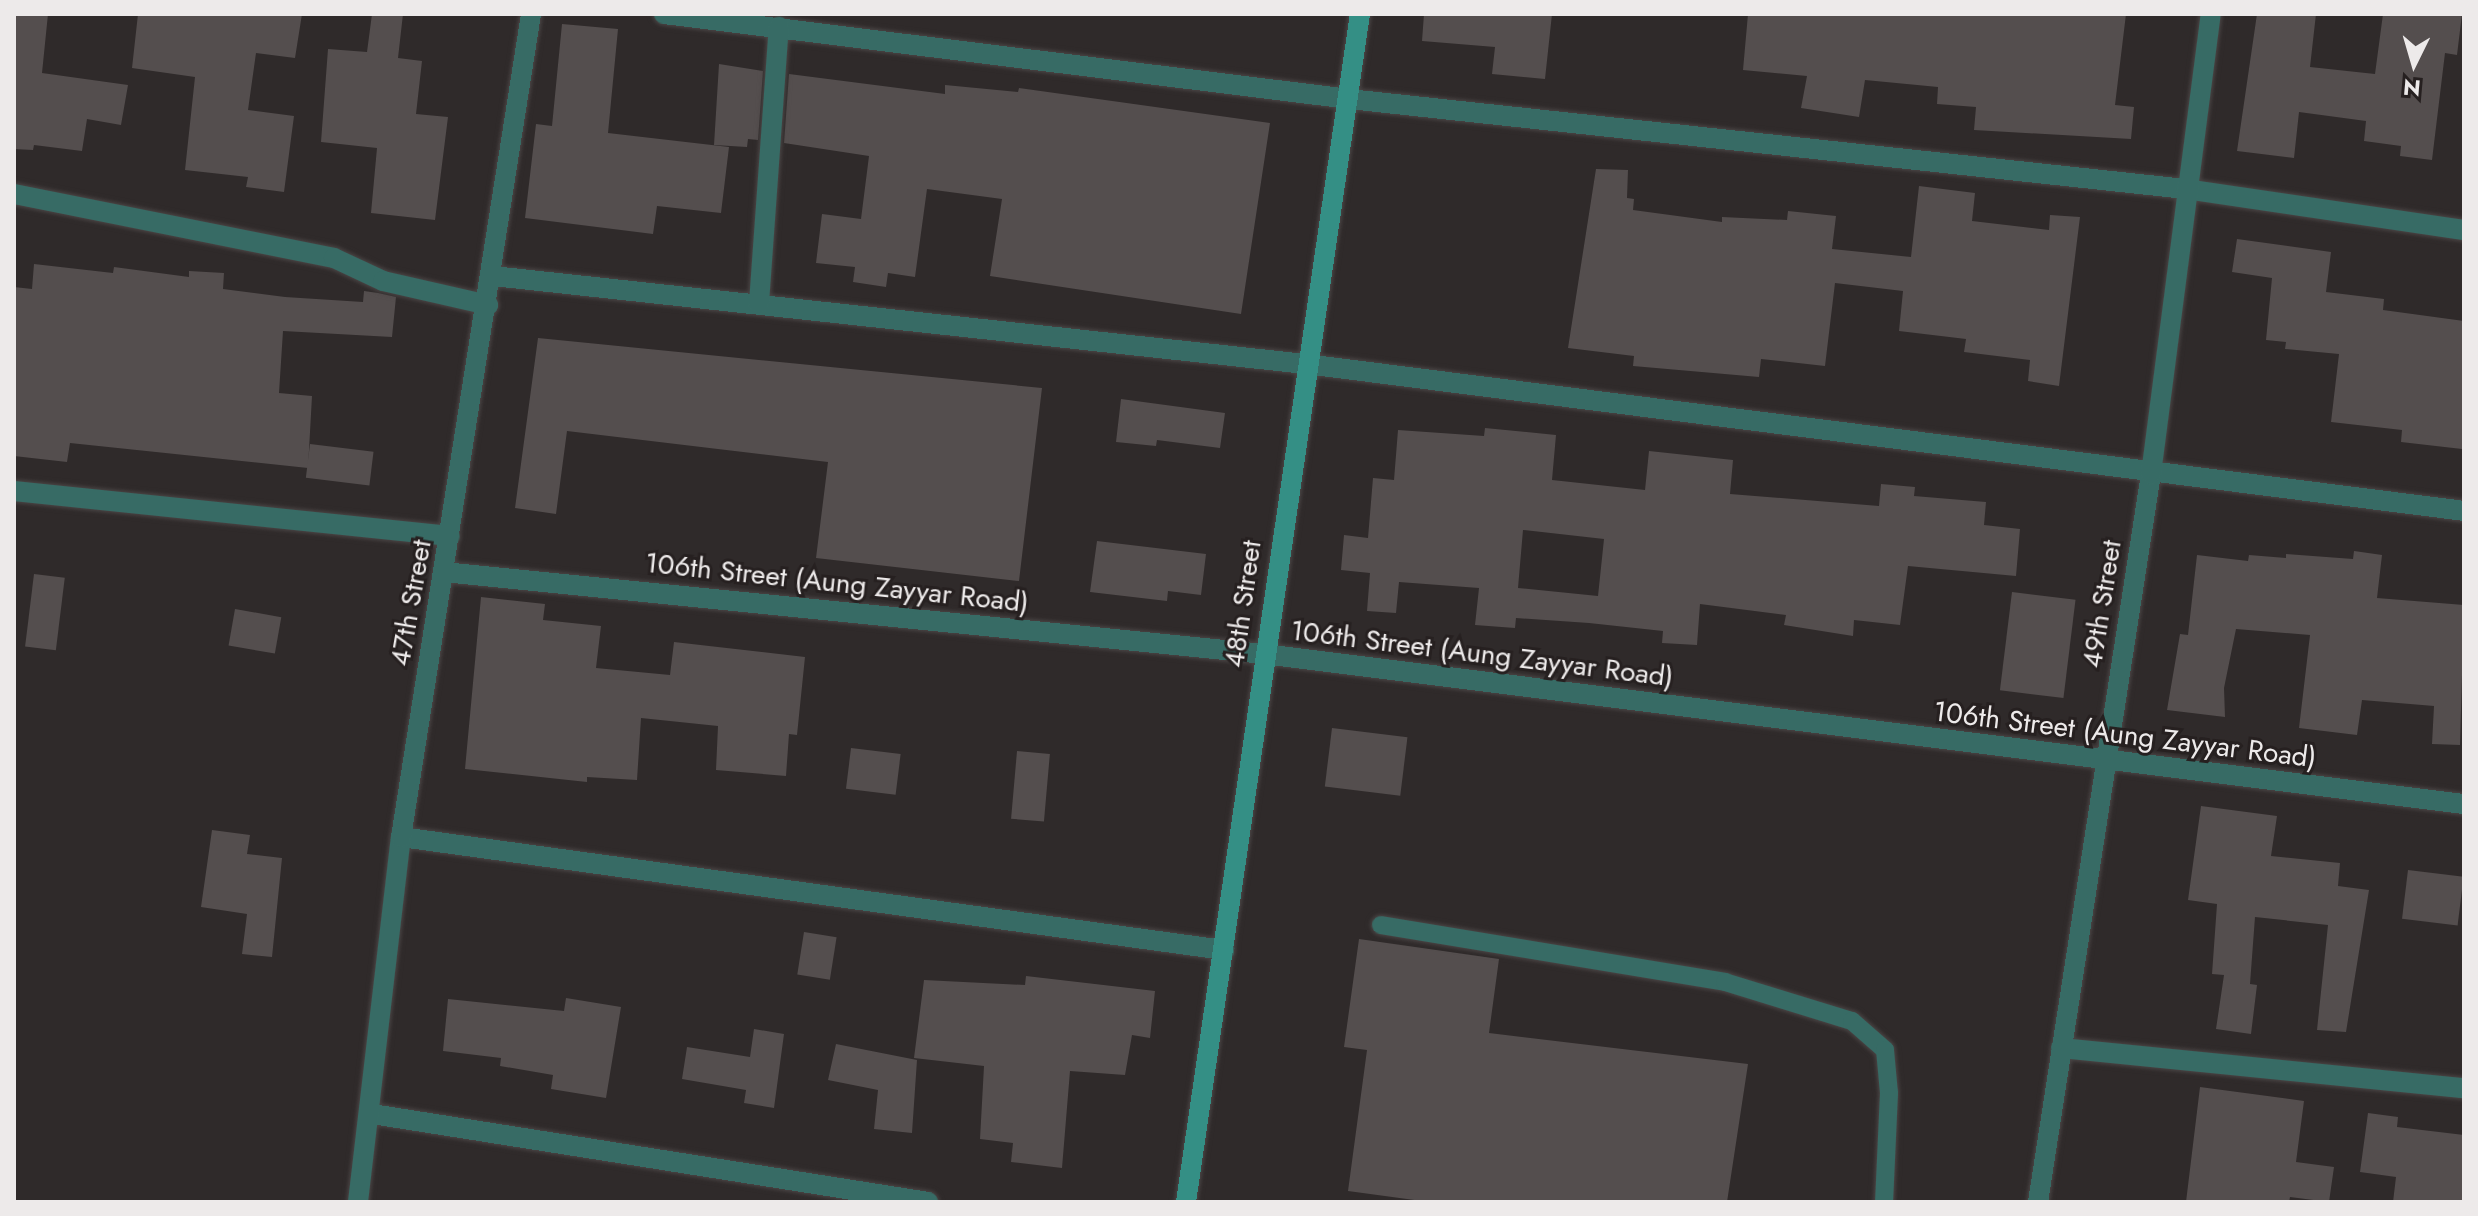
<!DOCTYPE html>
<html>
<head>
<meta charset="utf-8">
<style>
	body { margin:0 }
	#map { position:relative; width:2478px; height:1216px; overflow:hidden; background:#2f2a2a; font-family:Jost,sans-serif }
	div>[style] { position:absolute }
	.building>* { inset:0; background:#544e4e; transform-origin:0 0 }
	.roads { filter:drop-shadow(0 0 2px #4a4545) drop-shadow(0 0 2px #4a4545) }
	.lane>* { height:18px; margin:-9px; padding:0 9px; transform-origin:9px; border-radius:9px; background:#376b65 }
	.street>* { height:20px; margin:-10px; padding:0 10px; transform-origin:10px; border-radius:10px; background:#376b65 }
	.secondary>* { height:20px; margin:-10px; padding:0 10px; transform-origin:10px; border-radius:10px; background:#348f85 }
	span { translate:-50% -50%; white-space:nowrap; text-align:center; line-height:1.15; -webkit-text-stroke:6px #262020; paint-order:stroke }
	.street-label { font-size:28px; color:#edeaea }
	.frame { position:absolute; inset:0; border:16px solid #edeaea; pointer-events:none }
	.north { position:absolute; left:2374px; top:24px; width:80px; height:80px; -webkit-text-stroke:6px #262020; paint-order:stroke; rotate:185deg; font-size:22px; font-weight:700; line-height:32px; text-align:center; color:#edeaea }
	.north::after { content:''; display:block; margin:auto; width:28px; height:36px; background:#edeaea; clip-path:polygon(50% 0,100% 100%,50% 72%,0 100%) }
</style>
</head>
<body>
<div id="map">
	<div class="building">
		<i style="clip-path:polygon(14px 14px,48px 14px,42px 73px,128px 85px,121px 125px,87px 119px,82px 151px,34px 145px,33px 150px,14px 149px)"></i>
		<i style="clip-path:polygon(138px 14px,302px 14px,295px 58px,256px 53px,248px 110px,294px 116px,284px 192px,246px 187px,248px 177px,185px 170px,195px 77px,132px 68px)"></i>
		<i style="clip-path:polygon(372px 14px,403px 14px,398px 58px,422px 61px,416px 114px,448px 117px,435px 220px,371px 213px,377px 148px,321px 142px,328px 49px,367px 52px)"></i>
		<i style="clip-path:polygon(1424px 14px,1552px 14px,1545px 79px,1492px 74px,1495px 47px,1422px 41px)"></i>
		<i style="clip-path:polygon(1748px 14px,2126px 14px,2115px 105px,2134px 107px,2131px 139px,1974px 130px,1976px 107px,1937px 104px,1938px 87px,1865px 80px,1859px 117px,1801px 108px,1807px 76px,1743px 70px)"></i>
		<i style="clip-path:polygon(2257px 14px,2316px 14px,2310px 67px,2375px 74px,2383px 14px,2462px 14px,2457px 55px,2445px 53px,2432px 160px,2400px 156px,2401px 146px,2364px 141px,2366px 121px,2299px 112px,2294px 158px,2237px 151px)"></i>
		<i style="clip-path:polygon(562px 24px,618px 29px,608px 133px,729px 147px,721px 213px,657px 206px,653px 234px,525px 218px,536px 124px,552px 126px)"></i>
		<i style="clip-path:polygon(719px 64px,763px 71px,758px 140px,748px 139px,747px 147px,714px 145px)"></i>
		<i style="clip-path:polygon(789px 74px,945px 94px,945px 85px,1018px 92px,1019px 88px,1270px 123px,1241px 314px,990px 276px,1002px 199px,927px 189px,915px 277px,888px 273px,886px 287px,853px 282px,855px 267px,816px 263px,822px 214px,861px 219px,869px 156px,784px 143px)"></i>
		<i style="clip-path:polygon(1596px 169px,1628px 170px,1627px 198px,1634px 199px,1633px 210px,1722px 222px,1722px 217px,1787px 220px,1788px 211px,1836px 216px,1832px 249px,1911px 257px,1919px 186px,1975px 193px,1972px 221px,2049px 230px,2050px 215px,2080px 217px,2059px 386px,2028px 381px,2030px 360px,1964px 352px,1966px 339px,1899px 331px,1903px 291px,1835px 283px,1825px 366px,1761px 359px,1759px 377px,1633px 366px,1634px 356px,1568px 348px)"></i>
		<i style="clip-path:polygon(2237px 239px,2331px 252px,2326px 292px,2384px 299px,2383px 310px,2464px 321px,2462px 449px,2401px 442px,2402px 430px,2331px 422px,2339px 354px,2285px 349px,2286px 342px,2266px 340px,2272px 278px,2232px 272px)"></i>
		<i style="clip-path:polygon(34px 264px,113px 273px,114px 267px,189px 277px,189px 271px,224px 273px,223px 289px,285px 297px,363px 302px,364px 291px,378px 293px,396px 297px,392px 337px,283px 331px,279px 393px,312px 396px,308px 468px,70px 443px,67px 462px,14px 456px,14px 287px,32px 289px)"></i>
		<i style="clip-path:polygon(538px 338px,1042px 388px,1019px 581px,816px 558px,828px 462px,567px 431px,556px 514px,515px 508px)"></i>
		<i style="clip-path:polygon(1121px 399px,1225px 413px,1220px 448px,1157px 440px,1156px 446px,1116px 442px)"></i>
		<i style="clip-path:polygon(evenodd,1485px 428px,1556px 435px,1552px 480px,1645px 490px,1649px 451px,1733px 460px,1730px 494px,1879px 506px,1881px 484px,1915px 487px,1914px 496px,1986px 502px,1984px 525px,2020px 529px,2016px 576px,1908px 566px,1900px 625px,1854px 620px,1853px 636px,1784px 625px,1786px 615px,1700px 604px,1697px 645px,1662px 643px,1663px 631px,1589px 623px,1516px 618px,1515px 628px,1475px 625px,1479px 588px,1399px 582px,1396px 613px,1367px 611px,1370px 573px,1341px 570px,1344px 535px,1368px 538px,1373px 478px,1394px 480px,1398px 430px,1484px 436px,1485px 428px,1523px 530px,1604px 539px,1598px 596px,1518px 588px,1523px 530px)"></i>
		<i style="left:310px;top:444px;width:64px;height:34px;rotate:7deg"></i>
		<i style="clip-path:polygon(1097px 541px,1206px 554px,1201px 595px,1168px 591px,1167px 601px,1090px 592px)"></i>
		<i style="clip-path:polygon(2354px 551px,2382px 555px,2377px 598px,2464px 605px,2460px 745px,2432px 744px,2434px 706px,2362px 700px,2357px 735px,2299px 728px,2310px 635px,2236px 629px,2224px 688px,2225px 717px,2167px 710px,2180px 634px,2188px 635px,2197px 555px,2248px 561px,2249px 555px,2286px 558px,2286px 554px,2353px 559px)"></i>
		<i style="left:34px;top:574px;width:31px;height:73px;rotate:7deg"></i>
		<i style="left:2012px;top:592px;width:64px;height:99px;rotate:7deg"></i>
		<i style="clip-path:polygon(481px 597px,545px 604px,543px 620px,601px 626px,596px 668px,670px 675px,674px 642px,805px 657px,797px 735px,789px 734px,786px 776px,716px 770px,718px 726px,641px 718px,637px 780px,587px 777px,587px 782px,465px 769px)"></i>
		<i style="left:235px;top:609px;width:47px;height:37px;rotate:10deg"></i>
		<i style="left:1332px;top:728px;width:76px;height:59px;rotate:7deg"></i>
		<i style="left:851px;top:748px;width:50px;height:41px;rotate:7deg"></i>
		<i style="left:1017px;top:751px;width:33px;height:68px;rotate:5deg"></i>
		<i style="clip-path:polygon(2201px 806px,2277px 816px,2271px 856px,2340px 863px,2338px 886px,2369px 890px,2346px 1032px,2317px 1030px,2328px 925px,2255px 917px,2250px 984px,2257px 985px,2251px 1034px,2216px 1029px,2224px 975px,2212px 974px,2217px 904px,2188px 900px)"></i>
		<i style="clip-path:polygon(212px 830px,250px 835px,247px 854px,282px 858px,272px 957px,242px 954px,247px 914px,201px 907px)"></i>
		<i style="left:2408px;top:870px;width:56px;height:49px;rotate:7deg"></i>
		<i style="left:804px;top:932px;width:33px;height:43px;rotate:9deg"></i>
		<i style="clip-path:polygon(1359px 939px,1499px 959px,1489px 1033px,1748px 1064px,1727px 1202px,1429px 1202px,1348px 1191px,1367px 1050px,1344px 1047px)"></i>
		<i style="clip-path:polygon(1026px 976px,1155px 991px,1150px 1038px,1132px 1035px,1125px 1075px,1070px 1071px,1062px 1168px,1011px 1162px,1013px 1143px,980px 1139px,984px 1066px,914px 1058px,924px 980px,1025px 985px)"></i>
		<i style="clip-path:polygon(566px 998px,621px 1007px,606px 1098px,551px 1089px,553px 1075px,500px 1066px,501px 1058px,443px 1051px,448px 999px,564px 1011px)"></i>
		<i style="clip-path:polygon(754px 1029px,784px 1034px,774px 1108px,744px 1103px,746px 1090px,682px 1079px,687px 1047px,750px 1057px)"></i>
		<i style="clip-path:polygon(836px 1044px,917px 1060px,912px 1133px,874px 1129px,878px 1090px,828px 1080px)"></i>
		<i style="clip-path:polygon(2200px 1087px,2304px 1101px,2296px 1162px,2334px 1167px,2329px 1202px,2290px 1197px,2289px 1202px,2186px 1202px)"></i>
		<i style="clip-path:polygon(2368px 1113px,2398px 1117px,2397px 1127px,2464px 1135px,2464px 1202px,2393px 1202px,2396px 1177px,2360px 1172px)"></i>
	</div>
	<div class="roads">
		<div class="lane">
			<i style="left:1381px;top:925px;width:349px;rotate:9.4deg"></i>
			<i style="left:1725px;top:982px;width:133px;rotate:17.1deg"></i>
			<i style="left:1852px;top:1021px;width:44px;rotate:41.3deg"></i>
			<i style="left:1885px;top:1050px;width:43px;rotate:84.7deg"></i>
			<i style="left:1889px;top:1093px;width:109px;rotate:92.6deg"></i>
		</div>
		<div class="street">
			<i style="left:664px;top:14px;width:690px;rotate:7.07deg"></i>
			<i style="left:1349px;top:99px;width:842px;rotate:6.14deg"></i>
			<i style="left:2186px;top:189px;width:281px;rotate:8.4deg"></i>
			<i style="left:14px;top:194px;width:326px;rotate:11.3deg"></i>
			<i style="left:334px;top:258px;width:54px;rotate:25.1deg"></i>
			<i style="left:383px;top:281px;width:108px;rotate:12.9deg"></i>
			<i style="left:493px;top:276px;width:818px;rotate:6.18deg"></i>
			<i style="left:1306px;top:364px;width:1167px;rotate:7.23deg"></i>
			<i style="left:759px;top:303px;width:277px;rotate:-85.9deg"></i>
			<i style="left:14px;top:491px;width:438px;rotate:5.9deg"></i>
			<i style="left:443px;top:572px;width:825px;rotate:5.7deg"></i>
			<i style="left:1264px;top:654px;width:1209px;rotate:7.13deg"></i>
			<i style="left:401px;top:837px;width:831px;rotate:7.82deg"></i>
			<i style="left:2061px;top:1048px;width:405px;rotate:5.7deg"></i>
			<i style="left:372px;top:1114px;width:563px;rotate:8.99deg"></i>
			<i style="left:358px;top:1202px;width:368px;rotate:-83.3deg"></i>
			<i style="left:401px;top:837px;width:833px;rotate:-81.02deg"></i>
			<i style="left:2038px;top:1202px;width:737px;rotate:-81.18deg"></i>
			<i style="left:2151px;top:474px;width:464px;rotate:-82.6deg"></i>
		</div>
		<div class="secondary">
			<i style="left:1186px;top:1202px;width:1201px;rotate:-81.67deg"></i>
		</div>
	</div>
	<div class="street-label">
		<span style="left:837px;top:583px;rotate:6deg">106th Street (Aung Zayyar Road)</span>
		<span style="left:411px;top:603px;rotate:-80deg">47th Street</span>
		<span style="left:1243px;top:604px;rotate:-82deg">48th Street</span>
		<span style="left:2102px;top:604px;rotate:-81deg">49th Street</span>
		<span style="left:1482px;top:654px;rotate:7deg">106th Street (Aung Zayyar Road)</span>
		<span style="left:2125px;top:735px;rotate:7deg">106th Street (Aung Zayyar Road)</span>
	</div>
	<div class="frame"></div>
	<div class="north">N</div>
</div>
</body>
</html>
